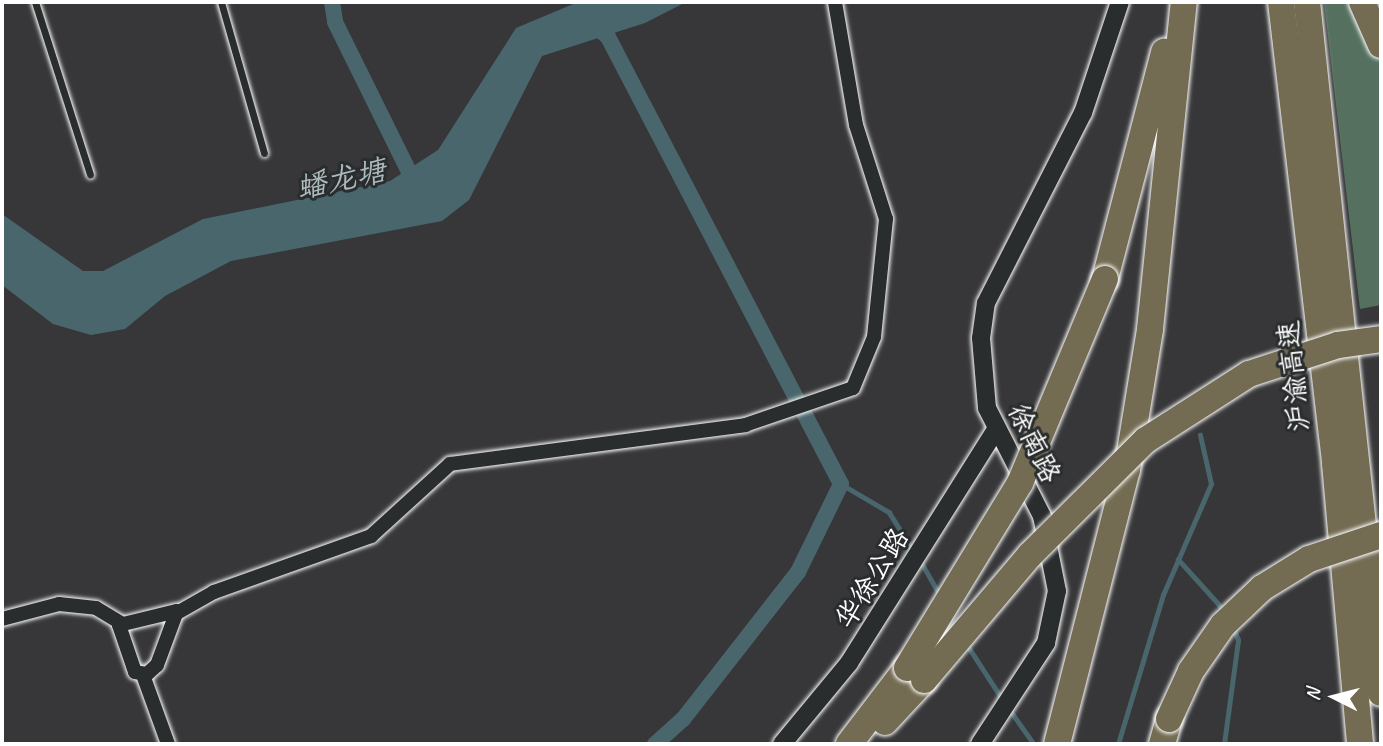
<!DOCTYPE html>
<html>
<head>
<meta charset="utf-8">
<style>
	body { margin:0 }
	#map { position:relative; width:1383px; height:746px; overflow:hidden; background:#373638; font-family:Caveat,"LXGW WenKai TC",sans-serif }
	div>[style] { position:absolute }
	.green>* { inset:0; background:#55705f }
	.water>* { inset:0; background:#49666c }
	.stream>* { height:4.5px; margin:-2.25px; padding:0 2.25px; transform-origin:2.25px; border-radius:2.25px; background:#49666c }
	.canal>* { height:16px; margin:-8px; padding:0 8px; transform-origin:8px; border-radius:8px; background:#49666c }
	.roads { filter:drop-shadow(0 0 2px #fff) drop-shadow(0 0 2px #fff) }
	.service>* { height:7px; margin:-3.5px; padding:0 3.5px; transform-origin:3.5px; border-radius:3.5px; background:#2a2d2e }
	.minor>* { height:14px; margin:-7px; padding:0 7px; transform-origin:7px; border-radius:7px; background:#2a2d2e }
	.tertiary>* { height:18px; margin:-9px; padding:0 9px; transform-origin:9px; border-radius:9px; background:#2a2d2e }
	.motorway>* { height:26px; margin:-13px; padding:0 13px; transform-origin:13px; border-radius:13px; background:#736b52 }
	.bridges { filter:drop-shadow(0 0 2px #fff) drop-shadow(0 0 2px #fff) }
	.motorway-bridge>* { height:26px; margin:-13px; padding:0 13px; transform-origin:13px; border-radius:13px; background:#736b52 }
	span { translate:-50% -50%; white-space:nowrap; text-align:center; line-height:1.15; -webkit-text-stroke:6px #2a2d2e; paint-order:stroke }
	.street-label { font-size:28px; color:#fff }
	.water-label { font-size:30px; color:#adbabd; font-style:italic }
	.frame { position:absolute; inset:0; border:4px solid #fff; pointer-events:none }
	.north { position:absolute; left:1299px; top:662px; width:70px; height:70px; -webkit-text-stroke:5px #2a2d2e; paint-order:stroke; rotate:276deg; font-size:19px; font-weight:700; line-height:28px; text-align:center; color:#fff }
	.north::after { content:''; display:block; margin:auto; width:24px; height:32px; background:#fff; clip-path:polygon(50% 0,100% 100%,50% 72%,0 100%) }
</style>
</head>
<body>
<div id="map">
	<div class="green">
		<i style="clip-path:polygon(1324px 2px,1355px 2px,1381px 57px,1381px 305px,1360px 309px)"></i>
	</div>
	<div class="water">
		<i style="clip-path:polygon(578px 2px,686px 2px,645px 23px,542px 56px,469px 200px,442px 221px,231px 261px,165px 296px,125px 329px,91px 335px,53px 324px,2px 285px,2px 214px,83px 271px,103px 271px,203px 219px,390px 181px,438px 150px,516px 28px)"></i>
	</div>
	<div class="stream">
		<i style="left:841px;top:484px;width:56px;rotate:30.3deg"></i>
		<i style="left:889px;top:512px;width:45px;rotate:57.7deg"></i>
		<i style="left:1178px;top:559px;width:70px;rotate:47.9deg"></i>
		<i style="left:920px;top:560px;width:40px;rotate:60.3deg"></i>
		<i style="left:966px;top:643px;width:68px;rotate:57deg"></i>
		<i style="left:1010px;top:710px;width:42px;rotate:54.8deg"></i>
		<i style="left:1118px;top:744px;width:156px;rotate:-73.2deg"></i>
		<i style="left:1163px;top:595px;width:121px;rotate:-66.6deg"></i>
		<i style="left:1211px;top:484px;width:50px;rotate:-102.7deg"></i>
		<i style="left:1224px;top:744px;width:105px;rotate:-82.3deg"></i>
		<i style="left:1238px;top:640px;width:13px;rotate:-113deg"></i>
	</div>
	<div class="canal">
		<i style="left:332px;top:2px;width:20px;rotate:81deg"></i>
		<i style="left:335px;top:22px;width:185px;rotate:63.7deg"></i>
		<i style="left:591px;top:23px;width:22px;rotate:39deg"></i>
		<i style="left:608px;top:37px;width:504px;rotate:62.47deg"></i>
		<i style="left:841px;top:484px;width:98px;rotate:116deg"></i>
		<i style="left:798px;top:572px;width:187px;rotate:128deg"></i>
		<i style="left:683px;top:719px;width:38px;rotate:138deg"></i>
	</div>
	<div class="roads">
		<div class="service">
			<i style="left:35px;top:2px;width:181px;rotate:72.3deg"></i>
			<i style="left:221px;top:2px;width:157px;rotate:74.1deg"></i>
		</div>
		<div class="minor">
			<i style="left:177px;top:611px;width:58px;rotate:110.3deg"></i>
			<i style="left:157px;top:665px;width:13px;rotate:138deg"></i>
			<i style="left:147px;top:674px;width:12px;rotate:-171deg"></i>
			<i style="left:135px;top:672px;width:50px;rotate:-108.8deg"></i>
			<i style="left:119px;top:625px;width:60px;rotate:-13.6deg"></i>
			<i style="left:177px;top:613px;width:43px;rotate:-29.6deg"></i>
			<i style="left:214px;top:592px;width:167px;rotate:-19.6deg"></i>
			<i style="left:371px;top:536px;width:107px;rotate:-42.3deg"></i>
			<i style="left:450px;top:464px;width:298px;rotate:-7.5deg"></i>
			<i style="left:745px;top:425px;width:114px;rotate:-18.9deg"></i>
			<i style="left:853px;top:388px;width:55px;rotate:-67.6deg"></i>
			<i style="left:874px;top:337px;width:119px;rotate:-84.2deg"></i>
			<i style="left:886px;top:219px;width:99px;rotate:-107.7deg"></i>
			<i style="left:856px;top:125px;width:125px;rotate:-99.7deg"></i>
			<i style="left:2px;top:619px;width:59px;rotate:-14.7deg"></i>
			<i style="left:59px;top:604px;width:37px;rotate:6deg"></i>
			<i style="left:96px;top:608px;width:29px;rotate:31deg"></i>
			<i style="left:143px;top:675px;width:73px;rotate:70.1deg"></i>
		</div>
		<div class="tertiary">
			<i style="left:782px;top:744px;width:105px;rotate:-50.4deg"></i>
			<i style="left:849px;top:663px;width:274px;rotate:-57.8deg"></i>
			<i style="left:980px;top:744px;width:121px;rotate:-56.8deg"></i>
			<i style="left:1046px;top:643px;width:53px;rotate:-78.1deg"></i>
			<i style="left:1057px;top:591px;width:76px;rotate:-101.3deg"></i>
			<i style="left:1042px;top:516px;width:121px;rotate:-117deg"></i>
			<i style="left:987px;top:408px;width:70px;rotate:-94.9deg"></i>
			<i style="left:981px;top:338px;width:35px;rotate:-82deg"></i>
			<i style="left:986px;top:303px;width:213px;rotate:-63deg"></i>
			<i style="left:1083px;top:113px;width:117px;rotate:-71.6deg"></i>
		</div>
		<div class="motorway">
			<i style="left:1281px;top:2px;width:464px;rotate:83.3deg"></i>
			<i style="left:1335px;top:463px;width:282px;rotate:84.9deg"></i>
			<i style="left:1307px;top:2px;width:695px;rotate:83.89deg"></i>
			<i style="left:1362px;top:2px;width:47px;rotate:66.2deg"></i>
			<i style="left:1105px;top:279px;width:235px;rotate:-75.4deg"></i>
			<i style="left:885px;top:722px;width:57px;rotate:-47.1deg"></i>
			<i style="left:849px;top:744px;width:96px;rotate:-52.7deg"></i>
			<i style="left:1057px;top:744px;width:283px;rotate:-75.7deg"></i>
			<i style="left:1127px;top:470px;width:143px;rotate:-80.7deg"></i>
			<i style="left:1150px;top:329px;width:329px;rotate:-84.1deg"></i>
			<i style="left:1162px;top:744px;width:26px;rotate:-74deg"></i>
		</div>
	</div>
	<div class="bridges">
		<div class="motorway-bridge">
			<i style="left:907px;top:668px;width:217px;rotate:-58.6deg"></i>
			<i style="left:1020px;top:483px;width:221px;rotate:-67.4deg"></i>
			<i style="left:924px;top:680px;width:164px;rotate:-49.7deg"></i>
			<i style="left:1030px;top:555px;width:163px;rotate:-44.8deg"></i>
			<i style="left:1146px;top:440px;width:122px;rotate:-32.7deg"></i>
			<i style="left:1249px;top:374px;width:94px;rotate:-18deg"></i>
			<i style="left:1338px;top:345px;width:43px;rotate:-7.9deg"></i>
			<i style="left:1169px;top:719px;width:53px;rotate:-65.4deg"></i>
			<i style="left:1191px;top:671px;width:56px;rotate:-55.2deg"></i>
			<i style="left:1223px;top:625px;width:54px;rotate:-43.5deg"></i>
			<i style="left:1262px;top:588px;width:55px;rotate:-31.7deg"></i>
			<i style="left:1309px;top:559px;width:76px;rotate:-18.4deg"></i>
		</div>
	</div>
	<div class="street-label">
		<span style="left:1294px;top:376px;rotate:-96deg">沪渝高速</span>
		<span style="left:1034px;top:443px;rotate:64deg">徐南路</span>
		<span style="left:872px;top:578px;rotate:-58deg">华徐公路</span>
	</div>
	<div class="water-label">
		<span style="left:341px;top:179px;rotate:-12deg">蟠龙塘</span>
	</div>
	<div class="frame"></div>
	<div class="north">N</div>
</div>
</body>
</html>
